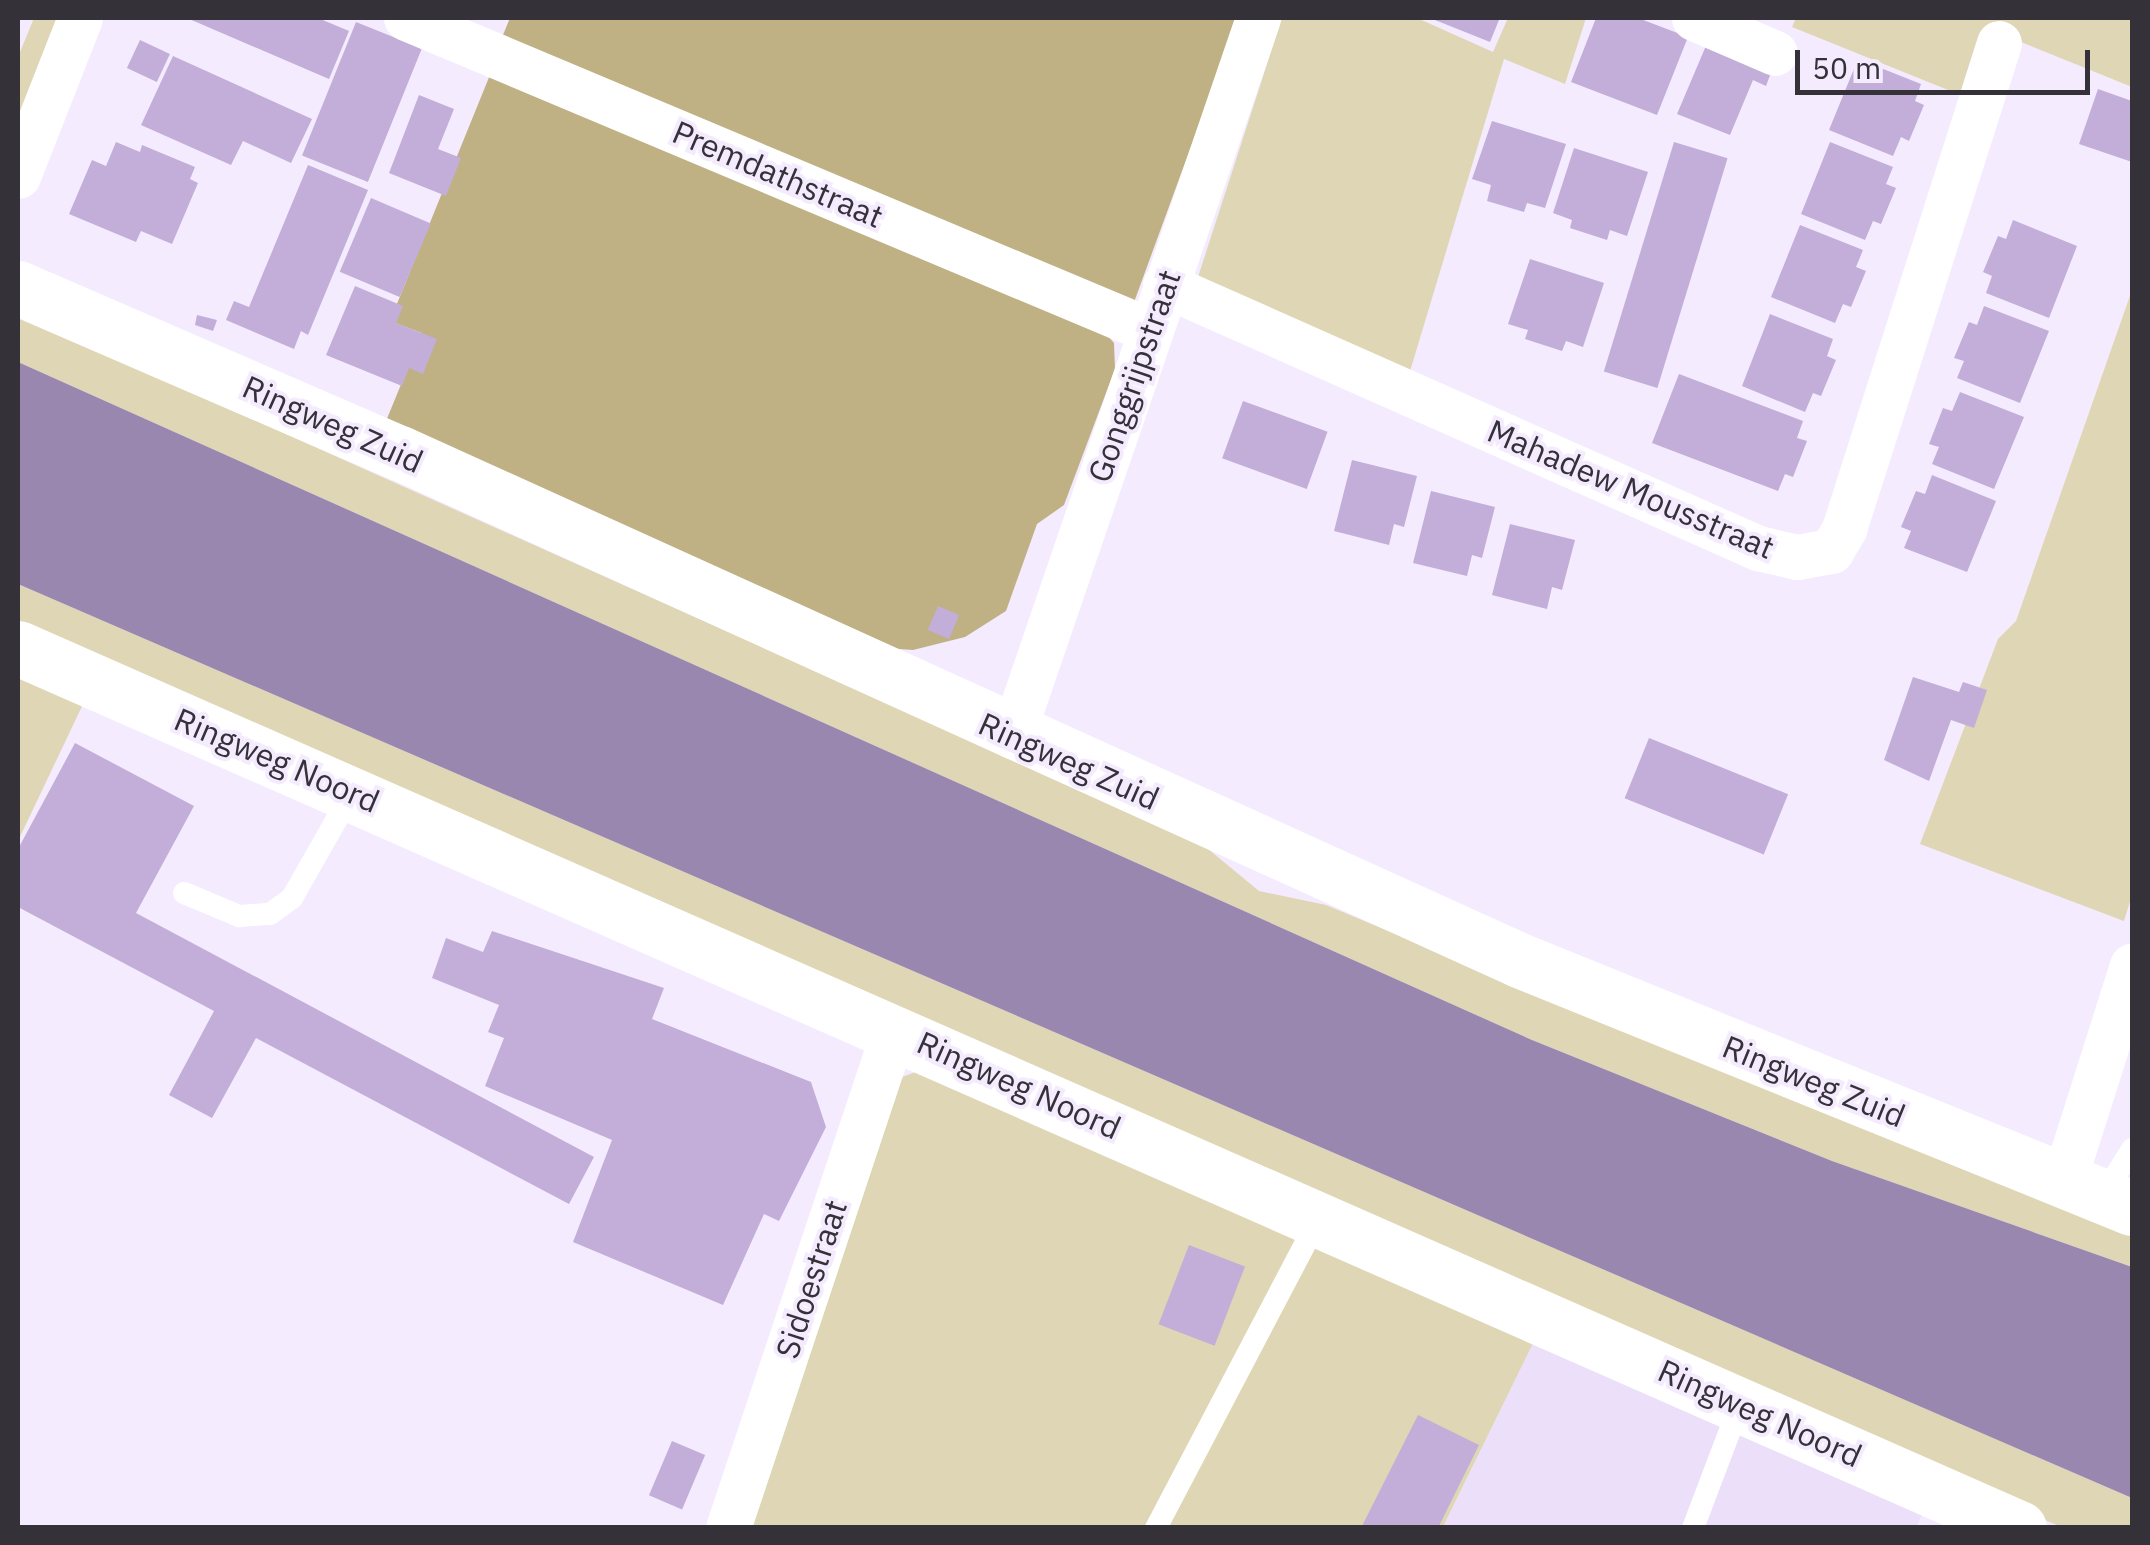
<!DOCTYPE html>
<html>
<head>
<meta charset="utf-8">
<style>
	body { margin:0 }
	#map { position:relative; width:2150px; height:1545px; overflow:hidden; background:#f4ebfe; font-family:"IBM Plex Sans",sans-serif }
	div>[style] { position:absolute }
	.built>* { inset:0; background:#ebdff9 }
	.green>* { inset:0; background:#dfd6b5 }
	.forest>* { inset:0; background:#bfb184 }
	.water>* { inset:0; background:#9a87af }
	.building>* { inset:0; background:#c2aed8; transform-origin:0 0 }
	.service>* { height:22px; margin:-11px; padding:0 11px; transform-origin:11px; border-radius:11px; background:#fff }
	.minor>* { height:45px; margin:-22.5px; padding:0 22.5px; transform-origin:22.5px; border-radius:22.5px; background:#fff }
	.tertiary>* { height:55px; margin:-27.5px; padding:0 27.5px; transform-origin:27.5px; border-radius:27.5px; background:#fff }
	span { translate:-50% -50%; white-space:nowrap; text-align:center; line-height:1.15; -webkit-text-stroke:8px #f4ebfe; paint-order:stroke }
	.street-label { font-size:32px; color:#343138 }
	.frame { position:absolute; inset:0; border:20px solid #343138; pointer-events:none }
	.scale { position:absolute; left:1795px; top:50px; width:295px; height:45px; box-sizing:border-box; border:5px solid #343138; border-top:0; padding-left:12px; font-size:30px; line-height:35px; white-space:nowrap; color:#343138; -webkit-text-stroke:8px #f4ebfe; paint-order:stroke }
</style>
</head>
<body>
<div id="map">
	<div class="built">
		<i style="clip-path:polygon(1535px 1339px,1923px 1512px,1916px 1528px,1443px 1528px)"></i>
	</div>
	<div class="green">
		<i style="clip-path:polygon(34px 18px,60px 18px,18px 125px,18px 57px)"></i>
		<i style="clip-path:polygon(1282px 18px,1417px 18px,1493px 52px,1508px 18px,1586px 18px,1565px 84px,1504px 59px,1408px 378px,1198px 277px)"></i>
		<i style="clip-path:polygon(1796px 18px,2132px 18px,2132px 87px,1989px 29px,1963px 96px,1792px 27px)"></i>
		<i style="clip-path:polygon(2132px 290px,2132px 895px,2124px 921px,1920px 844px,1998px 639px,2016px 621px)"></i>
		<i style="clip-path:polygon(18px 314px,1202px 844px,1259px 891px,1326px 905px,1731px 1074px,2132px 1225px,2132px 1267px,1832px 1161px,1532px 1040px,18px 362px)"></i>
		<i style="clip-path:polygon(18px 584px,2132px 1498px,2132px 1527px,2062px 1527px,1989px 1497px,18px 624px)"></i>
		<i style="clip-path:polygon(18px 671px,85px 700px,18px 841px)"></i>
		<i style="clip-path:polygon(924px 1069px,1535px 1339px,1443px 1527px,745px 1528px,902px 1077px)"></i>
	</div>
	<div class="forest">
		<i style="clip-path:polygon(510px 18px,1238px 18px,1133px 305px,498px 47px)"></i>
		<i style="clip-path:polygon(492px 70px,1099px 326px,1114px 343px,1115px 369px,1064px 505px,1037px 524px,1006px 611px,965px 637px,913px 650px,871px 647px,384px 426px,422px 333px,390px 321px)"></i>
	</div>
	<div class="water">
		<i style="clip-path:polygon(18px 362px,1532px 1040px,1832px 1161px,2132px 1267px,2132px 1498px,18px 584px)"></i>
	</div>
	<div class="building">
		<i style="clip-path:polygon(187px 18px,318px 18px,349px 31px,329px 79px)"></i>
		<i style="clip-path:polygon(1430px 18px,1493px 18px,1499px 20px,1490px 42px)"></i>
		<i style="clip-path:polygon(1596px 18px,1638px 18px,1688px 37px,1657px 115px,1571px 82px)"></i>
		<i style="left:356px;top:22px;width:71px;height:144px;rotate:22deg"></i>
		<i style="left:140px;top:40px;width:33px;height:31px;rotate:25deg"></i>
		<i style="clip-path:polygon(1708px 41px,1773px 67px,1766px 86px,1753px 80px,1730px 135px,1677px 114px)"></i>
		<i style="clip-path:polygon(173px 56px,312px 119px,291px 163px,243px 141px,231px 165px,141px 125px)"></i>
		<i style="clip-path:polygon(1858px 59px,1921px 84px,1915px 101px,1924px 105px,1909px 141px,1901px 137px,1893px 156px,1829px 130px)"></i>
		<i style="clip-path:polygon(2098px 89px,2132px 101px,2132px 162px,2079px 144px)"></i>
		<i style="clip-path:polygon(419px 95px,454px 109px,438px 149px,461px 158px,446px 196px,389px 173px)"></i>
		<i style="clip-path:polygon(1492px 121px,1566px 144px,1545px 208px,1527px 203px,1524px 212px,1487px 201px,1491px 185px,1472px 179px)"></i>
		<i style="clip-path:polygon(116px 142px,140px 152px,142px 145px,195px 167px,190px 179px,198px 183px,172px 244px,141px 231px,136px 242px,69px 214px,92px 160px,106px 166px)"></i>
		<i style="left:1674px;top:142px;width:56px;height:240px;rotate:17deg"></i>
		<i style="clip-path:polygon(1830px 142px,1893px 167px,1886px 184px,1896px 188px,1881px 224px,1873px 221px,1865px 240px,1801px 214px)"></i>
		<i style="clip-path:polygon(1574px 148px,1648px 172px,1627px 236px,1610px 230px,1607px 240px,1570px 228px,1572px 220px,1553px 213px)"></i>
		<i style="clip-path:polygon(308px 165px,368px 190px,308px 335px,301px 331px,294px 349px,226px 320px,234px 301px,249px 307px)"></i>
		<i style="left:371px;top:198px;width:65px;height:80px;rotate:23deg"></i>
		<i style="clip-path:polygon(2013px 220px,2077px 246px,2049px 318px,1986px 293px,1992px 276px,1983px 272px,1998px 236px,2006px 239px)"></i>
		<i style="clip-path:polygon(1800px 225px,1863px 250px,1856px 267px,1866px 271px,1851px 307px,1843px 304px,1835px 323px,1771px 297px)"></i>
		<i style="clip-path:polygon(1530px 259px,1604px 283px,1583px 347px,1566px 341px,1562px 351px,1525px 339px,1528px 330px,1508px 324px)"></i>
		<i style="clip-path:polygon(355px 286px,403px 306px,396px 323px,437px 339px,423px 374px,409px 368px,402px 386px,326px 355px)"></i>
		<i style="clip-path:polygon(1984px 306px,2049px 331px,2020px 403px,1957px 378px,1964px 361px,1954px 358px,1969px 322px,1977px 325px)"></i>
		<i style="clip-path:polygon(1770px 314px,1833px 339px,1827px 356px,1836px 360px,1821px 396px,1813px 393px,1805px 412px,1742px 386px)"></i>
		<i style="clip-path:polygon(197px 315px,217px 320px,213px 331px,195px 325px)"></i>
		<i style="clip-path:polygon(1679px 374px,1803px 421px,1797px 438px,1807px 441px,1793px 477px,1785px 474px,1778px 491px,1652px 443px)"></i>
		<i style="clip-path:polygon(1960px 392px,2024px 417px,1994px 489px,1932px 464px,1939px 447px,1929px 444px,1943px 408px,1952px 411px)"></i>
		<i style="left:1243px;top:401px;width:90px;height:61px;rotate:20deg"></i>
		<i style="clip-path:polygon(1352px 460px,1417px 476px,1404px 527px,1394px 524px,1389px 545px,1334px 531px)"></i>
		<i style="clip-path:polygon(1932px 475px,1996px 501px,1967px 572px,1904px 548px,1911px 531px,1901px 527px,1916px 491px,1925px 494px)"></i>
		<i style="clip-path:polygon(1431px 491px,1495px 507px,1482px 558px,1472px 555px,1467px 576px,1413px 563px)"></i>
		<i style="clip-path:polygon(1510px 524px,1575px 540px,1562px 590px,1552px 587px,1547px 609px,1492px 595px)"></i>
		<i style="left:938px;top:606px;width:23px;height:26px;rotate:23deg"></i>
		<i style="clip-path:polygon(1913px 677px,1959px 692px,1963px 682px,1987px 690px,1974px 728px,1951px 720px,1929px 781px,1884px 760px)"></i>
		<i style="left:1649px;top:738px;width:150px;height:65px;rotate:22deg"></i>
		<i style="clip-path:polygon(75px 743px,194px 806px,136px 913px,594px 1157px,569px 1204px,256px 1038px,212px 1118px,169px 1095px,214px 1011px,18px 907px,18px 849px)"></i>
		<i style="clip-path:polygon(492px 931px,664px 988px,652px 1019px,811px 1082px,826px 1127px,779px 1221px,764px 1214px,723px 1305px,573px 1242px,612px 1140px,485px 1086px,504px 1038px,488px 1032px,499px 1005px,432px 978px,446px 938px,483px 952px)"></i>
		<i style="left:1189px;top:1245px;width:60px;height:85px;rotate:21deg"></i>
		<i style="clip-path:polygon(1418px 1415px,1479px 1445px,1438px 1528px,1361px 1528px)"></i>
		<i style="left:672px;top:1441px;width:36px;height:59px;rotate:23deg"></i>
	</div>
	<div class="service">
		<i style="left:184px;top:893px;width:60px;rotate:22.7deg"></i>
		<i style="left:239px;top:916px;width:31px;rotate:-4deg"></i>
		<i style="left:270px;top:914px;width:27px;rotate:-36deg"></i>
		<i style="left:292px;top:898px;width:120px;rotate:-60.4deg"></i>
		<i style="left:2103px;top:1196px;width:55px;rotate:-58.3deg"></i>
		<i style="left:1156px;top:1528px;width:350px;rotate:-62.3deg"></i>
		<i style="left:1693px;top:1528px;width:133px;rotate:-69.2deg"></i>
	</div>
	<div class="minor">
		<i style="left:406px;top:18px;width:806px;rotate:22.78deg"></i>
		<i style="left:1694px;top:18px;width:88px;rotate:23.4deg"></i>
		<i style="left:18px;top:176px;width:170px;rotate:-68.6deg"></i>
		<i style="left:1165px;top:285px;width:649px;rotate:23.92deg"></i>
		<i style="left:1758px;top:548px;width:40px;rotate:13deg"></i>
		<i style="left:1797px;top:557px;width:35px;rotate:-10deg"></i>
		<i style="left:1831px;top:551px;width:26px;rotate:-59deg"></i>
		<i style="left:1844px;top:529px;width:510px;rotate:-72.31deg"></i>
		<i style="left:1012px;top:736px;width:759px;rotate:-71.09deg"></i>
		<i style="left:2063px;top:1183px;width:228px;rotate:-72.4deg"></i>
		<i style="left:728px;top:1528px;width:525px;rotate:-71.57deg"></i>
	</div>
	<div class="tertiary">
		<i style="left:18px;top:288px;width:416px;rotate:23.4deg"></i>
		<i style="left:400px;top:453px;width:1228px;rotate:24.37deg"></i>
		<i style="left:1519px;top:960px;width:661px;rotate:22.03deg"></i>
		<i style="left:18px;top:648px;width:2186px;rotate:23.74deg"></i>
	</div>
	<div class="street-label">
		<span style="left:778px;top:174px;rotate:23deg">Premdathstraat</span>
		<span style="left:1134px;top:376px;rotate:-71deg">Gonggrijpstraat</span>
		<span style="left:333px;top:424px;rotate:24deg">Ringweg Zuid</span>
		<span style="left:1631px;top:489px;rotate:23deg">Mahadew Mousstraat</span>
		<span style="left:277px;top:760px;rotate:23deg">Ringweg Noord</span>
		<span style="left:1069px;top:761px;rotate:24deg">Ringweg Zuid</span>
		<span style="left:1814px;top:1081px;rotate:22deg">Ringweg Zuid</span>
		<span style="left:1019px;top:1085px;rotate:24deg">Ringweg Noord</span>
		<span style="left:811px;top:1279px;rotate:-72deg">Sidoestraat</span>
		<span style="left:1760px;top:1413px;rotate:24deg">Ringweg Noord</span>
	</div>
	<div class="frame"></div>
	<div class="scale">50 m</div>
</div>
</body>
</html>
